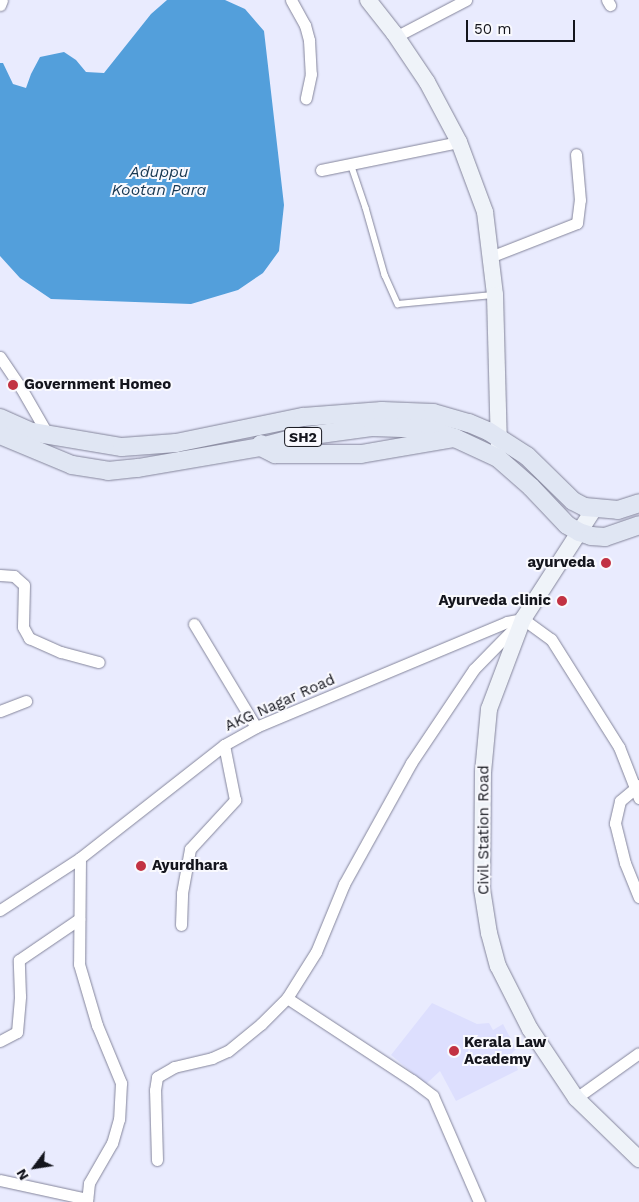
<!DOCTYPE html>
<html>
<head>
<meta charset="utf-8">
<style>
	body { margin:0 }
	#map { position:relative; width:639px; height:1202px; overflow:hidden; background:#e9ebfe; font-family:"Work Sans",sans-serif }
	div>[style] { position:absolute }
	.built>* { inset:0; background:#dddffe }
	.water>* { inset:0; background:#539fdb }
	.roads { filter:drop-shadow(0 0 1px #84859b) drop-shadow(0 0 1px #84859b) }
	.lane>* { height:5.5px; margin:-2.75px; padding:0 2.75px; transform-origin:2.75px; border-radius:2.75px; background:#fff }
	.street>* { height:11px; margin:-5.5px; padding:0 5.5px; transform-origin:5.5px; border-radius:5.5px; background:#fff }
	.secondary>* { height:16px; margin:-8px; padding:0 8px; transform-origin:8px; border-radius:8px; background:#eff3f9 }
	.primary>* { height:18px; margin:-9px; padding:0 9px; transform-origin:9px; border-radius:9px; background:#e0e6f3 }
	.dots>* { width:14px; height:14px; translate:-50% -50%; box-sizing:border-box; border:2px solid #f9f9fe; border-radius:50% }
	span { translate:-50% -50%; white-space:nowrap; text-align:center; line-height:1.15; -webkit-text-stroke:4px #f9f9fe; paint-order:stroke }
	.shield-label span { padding:1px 4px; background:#f9f9fe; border:1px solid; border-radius:4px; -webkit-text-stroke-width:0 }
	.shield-label { font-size:14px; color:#14151d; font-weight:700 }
	.poi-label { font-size:15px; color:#14151d; font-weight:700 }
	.left { translate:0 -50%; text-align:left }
	.right { translate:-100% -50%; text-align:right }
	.street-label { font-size:15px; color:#14151d }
	.water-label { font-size:16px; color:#183852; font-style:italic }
	.north { position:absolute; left:10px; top:1142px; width:50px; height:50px; -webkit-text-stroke:4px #f9f9fe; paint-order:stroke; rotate:239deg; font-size:14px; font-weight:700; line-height:20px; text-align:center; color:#14151d }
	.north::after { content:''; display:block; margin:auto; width:18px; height:22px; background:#14151d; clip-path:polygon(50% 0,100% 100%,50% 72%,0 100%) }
	.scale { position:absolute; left:466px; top:20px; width:109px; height:22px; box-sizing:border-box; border:2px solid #14151d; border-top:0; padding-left:6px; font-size:15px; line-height:18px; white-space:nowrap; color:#14151d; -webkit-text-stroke:4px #f9f9fe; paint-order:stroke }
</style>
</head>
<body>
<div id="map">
	<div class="built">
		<i style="clip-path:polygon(432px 1003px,477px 1024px,489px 1023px,493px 1030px,503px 1024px,516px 1049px,511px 1054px,518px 1070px,456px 1101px,440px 1071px,426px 1084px,391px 1055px)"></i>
	</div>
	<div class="water">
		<i style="clip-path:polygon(167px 0,225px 0,245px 9px,264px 31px,284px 205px,279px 251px,263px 273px,238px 290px,191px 304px,51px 299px,20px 278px,0 256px,0 63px,3px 63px,13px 84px,26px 88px,31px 74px,40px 57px,64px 52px,76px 60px,86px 72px,104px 73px,151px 14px)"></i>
	</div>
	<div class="roads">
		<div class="lane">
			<i style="left:351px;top:164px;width:46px;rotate:71.2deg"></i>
			<i style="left:366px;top:208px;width:70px;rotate:74.2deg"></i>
			<i style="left:385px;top:275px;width:32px;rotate:66deg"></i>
			<i style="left:398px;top:304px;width:95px;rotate:-5.4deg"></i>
		</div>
		<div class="street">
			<i style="left:291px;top:0;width:29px;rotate:61deg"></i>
			<i style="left:305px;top:25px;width:16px;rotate:75deg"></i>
			<i style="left:309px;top:40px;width:34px;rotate:87deg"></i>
			<i style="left:311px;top:74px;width:25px;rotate:102deg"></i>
			<i style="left:607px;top:0;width:6px;rotate:59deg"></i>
			<i style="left:0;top:5px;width:5px;rotate:-68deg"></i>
			<i style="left:397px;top:36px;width:78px;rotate:-27.6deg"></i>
			<i style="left:321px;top:170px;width:141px;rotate:-11.5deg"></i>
			<i style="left:490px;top:257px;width:93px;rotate:-21.3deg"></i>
			<i style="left:577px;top:223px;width:23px;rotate:-83deg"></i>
			<i style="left:580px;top:200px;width:46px;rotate:-95deg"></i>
			<i style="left:0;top:357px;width:37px;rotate:56deg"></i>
			<i style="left:21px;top:388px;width:54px;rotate:60.1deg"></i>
			<i style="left:0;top:575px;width:14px;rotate:4deg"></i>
			<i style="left:14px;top:576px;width:13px;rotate:42deg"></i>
			<i style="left:24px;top:585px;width:42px;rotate:91.4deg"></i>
			<i style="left:23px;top:627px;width:13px;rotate:61deg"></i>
			<i style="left:29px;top:638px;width:35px;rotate:24deg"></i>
			<i style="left:61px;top:652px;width:39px;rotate:15deg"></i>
			<i style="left:523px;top:619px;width:34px;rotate:36deg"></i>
			<i style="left:551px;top:639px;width:128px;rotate:57.8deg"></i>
			<i style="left:619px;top:747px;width:55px;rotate:68.6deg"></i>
			<i style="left:194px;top:624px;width:120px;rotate:59deg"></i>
			<i style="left:0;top:711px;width:28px;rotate:-21deg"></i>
			<i style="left:639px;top:785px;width:25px;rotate:140deg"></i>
			<i style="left:620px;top:801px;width:23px;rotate:103deg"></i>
			<i style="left:615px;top:823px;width:41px;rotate:76deg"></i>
			<i style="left:625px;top:863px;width:37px;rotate:68deg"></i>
			<i style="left:80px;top:858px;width:106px;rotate:90.5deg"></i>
			<i style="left:79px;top:964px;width:64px;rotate:73.6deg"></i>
			<i style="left:97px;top:1025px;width:63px;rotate:67.5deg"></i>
			<i style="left:121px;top:1083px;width:36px;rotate:93deg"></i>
			<i style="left:119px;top:1119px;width:25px;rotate:106deg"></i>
			<i style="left:112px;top:1143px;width:46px;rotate:119.9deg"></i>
			<i style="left:89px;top:1183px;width:19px;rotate:96deg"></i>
			<i style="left:0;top:910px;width:95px;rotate:-33deg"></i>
			<i style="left:80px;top:858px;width:183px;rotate:-38.1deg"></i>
			<i style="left:224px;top:745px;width:37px;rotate:-29deg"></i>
			<i style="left:256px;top:727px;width:272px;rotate:-22.7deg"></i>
			<i style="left:507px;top:622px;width:16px;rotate:-11deg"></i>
			<i style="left:181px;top:925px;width:32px;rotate:-88deg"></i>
			<i style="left:182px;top:893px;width:45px;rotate:-79.7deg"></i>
			<i style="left:190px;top:849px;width:67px;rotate:-47.4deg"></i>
			<i style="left:235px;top:800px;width:56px;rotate:-101.3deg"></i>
			<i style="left:287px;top:998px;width:149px;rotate:33.3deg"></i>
			<i style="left:412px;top:1080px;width:26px;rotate:37deg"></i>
			<i style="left:433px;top:1096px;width:116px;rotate:66.5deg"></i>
			<i style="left:0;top:1041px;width:19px;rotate:-28deg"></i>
			<i style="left:17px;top:1032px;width:36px;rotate:-85deg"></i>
			<i style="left:20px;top:996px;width:36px;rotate:-92deg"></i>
			<i style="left:19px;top:960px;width:73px;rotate:-34.3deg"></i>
			<i style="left:576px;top:1098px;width:77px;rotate:-35.5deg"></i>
			<i style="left:157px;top:1160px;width:70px;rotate:-91.6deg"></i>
			<i style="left:155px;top:1090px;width:13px;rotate:-81deg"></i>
			<i style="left:157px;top:1077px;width:20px;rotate:-30deg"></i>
			<i style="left:174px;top:1067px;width:39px;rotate:-13deg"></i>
			<i style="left:212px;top:1058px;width:17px;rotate:-24deg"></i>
			<i style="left:228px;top:1051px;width:43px;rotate:-39.3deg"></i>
			<i style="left:261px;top:1024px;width:37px;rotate:-45deg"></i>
			<i style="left:287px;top:998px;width:54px;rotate:-57.8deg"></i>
			<i style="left:316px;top:952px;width:74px;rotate:-67.6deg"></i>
			<i style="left:344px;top:884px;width:138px;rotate:-61deg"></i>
			<i style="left:411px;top:763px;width:113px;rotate:-56.2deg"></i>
			<i style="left:474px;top:669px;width:63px;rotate:-45.6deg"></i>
			<i style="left:0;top:1180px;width:89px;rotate:12.3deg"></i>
		</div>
		<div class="secondary">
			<i style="left:368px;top:0;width:42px;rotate:51.8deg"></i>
			<i style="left:394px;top:33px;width:59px;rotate:56deg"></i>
			<i style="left:427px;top:82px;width:68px;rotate:61.9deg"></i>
			<i style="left:459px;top:142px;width:75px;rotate:69.6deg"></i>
			<i style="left:485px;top:212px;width:84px;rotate:83.1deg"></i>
			<i style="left:495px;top:295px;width:153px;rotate:88.5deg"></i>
			<i style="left:594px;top:509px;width:131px;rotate:122.8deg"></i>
			<i style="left:523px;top:619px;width:96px;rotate:110.7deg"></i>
			<i style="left:489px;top:709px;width:63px;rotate:95.4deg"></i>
			<i style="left:483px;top:772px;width:117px;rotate:90.5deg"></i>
			<i style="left:482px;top:889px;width:45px;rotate:81deg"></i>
			<i style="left:489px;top:933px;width:34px;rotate:75deg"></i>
			<i style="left:498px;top:966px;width:71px;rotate:63.1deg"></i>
			<i style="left:530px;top:1029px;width:83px;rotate:56.3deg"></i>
			<i style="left:576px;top:1098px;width:88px;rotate:44.1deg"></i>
		</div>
		<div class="primary">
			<i style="left:0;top:418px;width:35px;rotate:24deg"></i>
			<i style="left:32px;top:432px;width:91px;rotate:9.5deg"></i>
			<i style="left:122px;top:447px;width:54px;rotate:-4.2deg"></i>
			<i style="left:176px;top:443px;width:130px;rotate:-11.6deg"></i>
			<i style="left:303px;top:417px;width:79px;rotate:-4.3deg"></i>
			<i style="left:382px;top:411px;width:51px;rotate:2.2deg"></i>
			<i style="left:433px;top:413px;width:37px;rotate:16deg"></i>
			<i style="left:469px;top:423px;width:21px;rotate:23deg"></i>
			<i style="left:488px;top:431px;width:46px;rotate:32.7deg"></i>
			<i style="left:527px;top:456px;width:64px;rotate:44.4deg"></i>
			<i style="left:573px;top:501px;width:13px;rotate:27deg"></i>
			<i style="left:585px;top:507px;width:33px;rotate:5deg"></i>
			<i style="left:618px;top:510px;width:22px;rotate:-18deg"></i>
			<i style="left:0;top:435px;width:78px;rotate:22.6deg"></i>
			<i style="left:72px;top:465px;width:36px;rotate:9deg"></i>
			<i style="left:108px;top:471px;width:30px;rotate:-6deg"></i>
			<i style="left:138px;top:468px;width:125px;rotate:-9.7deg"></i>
			<i style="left:261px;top:447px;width:38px;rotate:-15deg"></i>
			<i style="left:298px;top:437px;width:76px;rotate:-7.6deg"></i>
			<i style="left:373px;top:427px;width:57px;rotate:2deg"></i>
			<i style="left:430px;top:429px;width:27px;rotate:20deg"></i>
			<i style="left:455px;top:438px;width:47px;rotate:24.9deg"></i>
			<i style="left:498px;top:458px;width:44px;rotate:41.3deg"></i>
			<i style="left:531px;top:487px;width:52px;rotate:46.5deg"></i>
			<i style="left:567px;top:525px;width:14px;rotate:30deg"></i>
			<i style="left:579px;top:532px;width:13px;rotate:18deg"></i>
			<i style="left:591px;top:536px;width:14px;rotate:4deg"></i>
			<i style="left:605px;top:537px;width:36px;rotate:-19deg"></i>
			<i style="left:261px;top:444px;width:3px;rotate:90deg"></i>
			<i style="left:261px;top:447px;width:16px;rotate:27deg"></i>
			<i style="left:275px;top:454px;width:86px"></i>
			<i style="left:361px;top:454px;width:95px;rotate:-9.7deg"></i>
		</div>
	</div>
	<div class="dots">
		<i style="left:13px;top:385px;background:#c23243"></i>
		<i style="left:606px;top:563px;background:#c23243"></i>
		<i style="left:562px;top:601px;background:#c23243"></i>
		<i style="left:141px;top:866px;background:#c23243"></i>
		<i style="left:454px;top:1051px;background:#c23243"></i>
	</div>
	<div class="shield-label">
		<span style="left:303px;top:437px">SH2</span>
	</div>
	<div class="poi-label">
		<span class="left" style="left:24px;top:385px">Government Homeo</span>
		<span class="right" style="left:595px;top:563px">ayurveda</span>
		<span class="right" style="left:551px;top:601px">Ayurveda clinic</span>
		<span class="left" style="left:152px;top:866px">Ayurdhara</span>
		<span class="left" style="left:464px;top:1051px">Kerala Law<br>Academy</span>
	</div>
	<div class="street-label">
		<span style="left:280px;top:703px;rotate:-24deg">AKG Nagar Road</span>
		<span style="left:484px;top:830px;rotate:-90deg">Civil Station Road</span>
	</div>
	<div class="water-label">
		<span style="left:159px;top:181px">Aduppu<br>Kootan Para</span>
	</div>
	<div class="north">N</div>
	<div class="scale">50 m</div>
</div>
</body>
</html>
